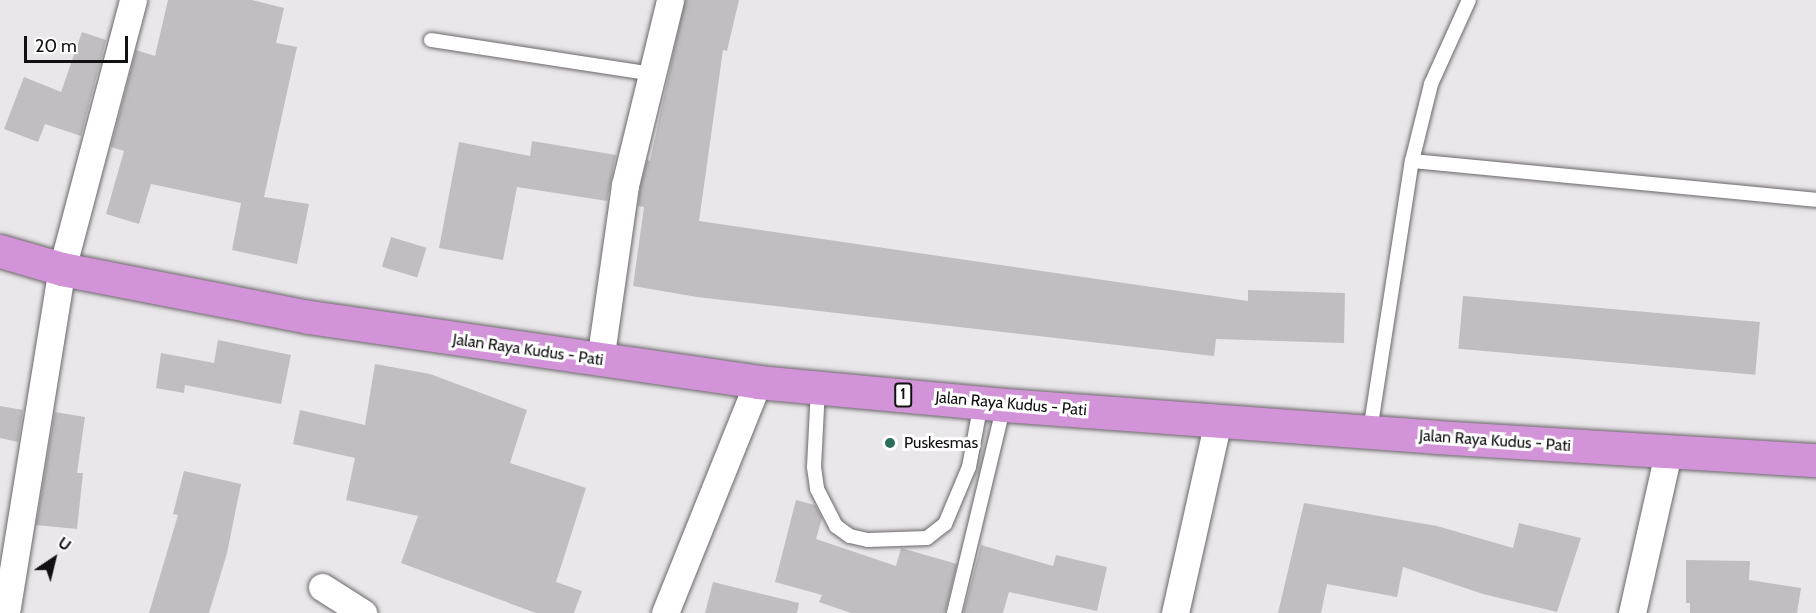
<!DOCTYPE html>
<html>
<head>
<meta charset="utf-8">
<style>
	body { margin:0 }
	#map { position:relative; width:1816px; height:613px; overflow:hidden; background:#eae7eb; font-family:Cabin,sans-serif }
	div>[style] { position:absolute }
	.building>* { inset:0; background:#c1bec2; transform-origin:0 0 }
	.roads { filter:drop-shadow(0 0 2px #6a676a) drop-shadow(0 0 2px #6a676a) }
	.lane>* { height:14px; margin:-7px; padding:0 7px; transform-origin:7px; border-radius:7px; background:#fff }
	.street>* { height:27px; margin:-13.5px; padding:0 13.5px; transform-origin:13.5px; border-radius:13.5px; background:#fff }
	.highway>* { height:33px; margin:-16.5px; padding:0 16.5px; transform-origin:16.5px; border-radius:16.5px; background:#d393d8 }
	.dots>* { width:16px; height:16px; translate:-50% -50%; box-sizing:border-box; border:3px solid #fff; border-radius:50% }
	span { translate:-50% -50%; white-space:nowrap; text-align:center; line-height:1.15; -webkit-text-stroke:6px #fff; paint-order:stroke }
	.shield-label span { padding:2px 4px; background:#fff; border:2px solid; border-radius:4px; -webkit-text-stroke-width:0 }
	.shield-label { font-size:15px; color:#121112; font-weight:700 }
	.street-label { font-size:16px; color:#121112 }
	.poi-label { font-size:16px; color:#121112 }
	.left { translate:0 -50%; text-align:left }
	.north { position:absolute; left:24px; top:529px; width:60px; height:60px; -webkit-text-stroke:4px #fff; paint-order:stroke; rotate:35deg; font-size:16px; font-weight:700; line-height:24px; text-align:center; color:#121112 }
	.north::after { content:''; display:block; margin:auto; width:21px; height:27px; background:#121112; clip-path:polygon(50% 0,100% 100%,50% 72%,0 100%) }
	.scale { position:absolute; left:24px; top:36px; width:104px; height:27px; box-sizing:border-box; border:3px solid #121112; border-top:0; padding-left:8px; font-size:18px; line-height:21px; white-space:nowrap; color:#121112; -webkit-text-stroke:4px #fff; paint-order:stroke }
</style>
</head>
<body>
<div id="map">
	<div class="building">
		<i style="clip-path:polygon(168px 0,252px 0,284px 8px,276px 43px,297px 47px,264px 197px,309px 204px,297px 264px,232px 250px,241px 203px,151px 184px,139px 224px,106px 214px,124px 151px,111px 147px,136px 50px,155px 56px)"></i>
		<i style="clip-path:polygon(685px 0,739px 0,727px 51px,723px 50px,699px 221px,1248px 301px,1248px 290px,1345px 293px,1344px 343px,1216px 339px,1214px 356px,697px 297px,633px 286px,644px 207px,638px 206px,640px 188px,647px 160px,650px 161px)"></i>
		<i style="clip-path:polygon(82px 32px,106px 40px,81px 136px,45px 124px,38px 142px,4px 129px,24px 77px,61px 92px)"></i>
		<i style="clip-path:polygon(532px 141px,616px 155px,607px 201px,517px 187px,503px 260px,439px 248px,459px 142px,530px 156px)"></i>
		<i style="left:391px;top:237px;width:37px;height:31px;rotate:17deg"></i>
		<i style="left:1463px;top:296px;width:298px;height:53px;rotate:5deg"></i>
		<i style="clip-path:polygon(218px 340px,291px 355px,281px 404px,185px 385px,184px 393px,156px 388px,161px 353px,214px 363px)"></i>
		<i style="clip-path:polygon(375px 364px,430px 374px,527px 410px,510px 463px,586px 488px,556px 582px,582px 591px,574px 613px,536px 613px,401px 563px,418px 516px,346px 500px,355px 458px,293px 444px,300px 410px,365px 425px)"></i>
		<i style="clip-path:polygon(0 406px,23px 410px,18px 442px,0 438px)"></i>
		<i style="clip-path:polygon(55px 412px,85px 417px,77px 473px,83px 473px,77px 529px,36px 525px)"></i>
		<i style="clip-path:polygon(184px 471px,241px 484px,227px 553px,209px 613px,149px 613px,178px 515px,173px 514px)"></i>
		<i style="clip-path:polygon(796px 500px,815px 505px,822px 518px,816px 539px,896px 566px,901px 548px,957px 564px,945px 613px,851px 613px,819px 602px,822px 595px,775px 582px)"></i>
		<i style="clip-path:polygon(1304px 503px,1437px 526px,1513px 548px,1519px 523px,1581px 538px,1557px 612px,1483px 594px,1403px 567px,1397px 597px,1327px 584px,1321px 613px,1278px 613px)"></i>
		<i style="clip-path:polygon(981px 545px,1053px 566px,1056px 555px,1107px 567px,1097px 611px,1009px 592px,1003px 613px,963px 613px)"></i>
		<i style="clip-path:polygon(1686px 560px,1750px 561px,1749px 580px,1801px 588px,1797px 613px,1690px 613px,1690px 603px,1686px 603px)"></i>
		<i style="clip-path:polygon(713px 582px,799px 603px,797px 613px,705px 613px)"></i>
	</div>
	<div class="roads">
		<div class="lane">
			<i style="left:431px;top:40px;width:225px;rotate:8.7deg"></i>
			<i style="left:1412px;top:161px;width:406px;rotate:5.5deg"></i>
			<i style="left:818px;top:388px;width:79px;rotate:92.9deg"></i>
			<i style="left:814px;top:467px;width:22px;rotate:82deg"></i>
			<i style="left:817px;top:489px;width:42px;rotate:62.8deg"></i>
			<i style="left:836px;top:526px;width:17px;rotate:36deg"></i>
			<i style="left:850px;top:536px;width:18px;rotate:13deg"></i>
			<i style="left:868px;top:540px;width:59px;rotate:-1.9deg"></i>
			<i style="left:927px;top:538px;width:23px;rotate:-38deg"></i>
			<i style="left:945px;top:524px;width:62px;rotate:-67.2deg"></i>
			<i style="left:969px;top:467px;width:65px;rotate:-79.4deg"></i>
			<i style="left:1370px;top:431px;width:273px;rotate:-81.2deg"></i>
			<i style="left:1412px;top:161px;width:79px;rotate:-76.1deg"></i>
			<i style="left:1431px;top:84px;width:92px;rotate:-65.7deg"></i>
			<i style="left:954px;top:613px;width:214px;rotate:-76.5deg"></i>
		</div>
		<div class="street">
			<i style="left:600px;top:361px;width:178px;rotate:-81.9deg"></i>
			<i style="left:625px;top:185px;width:190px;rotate:-76.3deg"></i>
			<i style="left:322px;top:587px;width:49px;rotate:32.4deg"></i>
			<i style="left:6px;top:613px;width:349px;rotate:-80.8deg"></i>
			<i style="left:62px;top:269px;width:278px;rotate:-75.2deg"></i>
			<i style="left:665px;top:613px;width:249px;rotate:-68.1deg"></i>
			<i style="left:1175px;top:613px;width:198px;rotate:-77.4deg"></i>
			<i style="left:1632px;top:613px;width:164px;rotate:-77.3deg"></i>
		</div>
		<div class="highway">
			<i style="left:0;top:251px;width:65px;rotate:16.2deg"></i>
			<i style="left:62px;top:269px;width:252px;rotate:11deg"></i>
			<i style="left:309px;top:317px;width:454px;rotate:8.2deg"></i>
			<i style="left:758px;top:382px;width:247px;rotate:5.3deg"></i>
			<i style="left:1004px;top:405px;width:433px;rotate:4.2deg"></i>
			<i style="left:1436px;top:437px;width:381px;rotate:3.5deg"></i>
		</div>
	</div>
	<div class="dots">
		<i style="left:890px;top:443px;background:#2b6d5d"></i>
	</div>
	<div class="shield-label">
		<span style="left:903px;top:395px">1</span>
	</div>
	<div class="street-label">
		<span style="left:528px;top:350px;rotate:8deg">Jalan Raya Kudus - Pati</span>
		<span style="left:1011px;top:404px;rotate:5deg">Jalan Raya Kudus - Pati</span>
		<span style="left:1495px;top:441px;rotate:4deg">Jalan Raya Kudus - Pati</span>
	</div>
	<div class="poi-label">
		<span class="left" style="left:904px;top:443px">Puskesmas</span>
	</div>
	<div class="north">U</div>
	<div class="scale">20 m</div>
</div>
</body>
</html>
